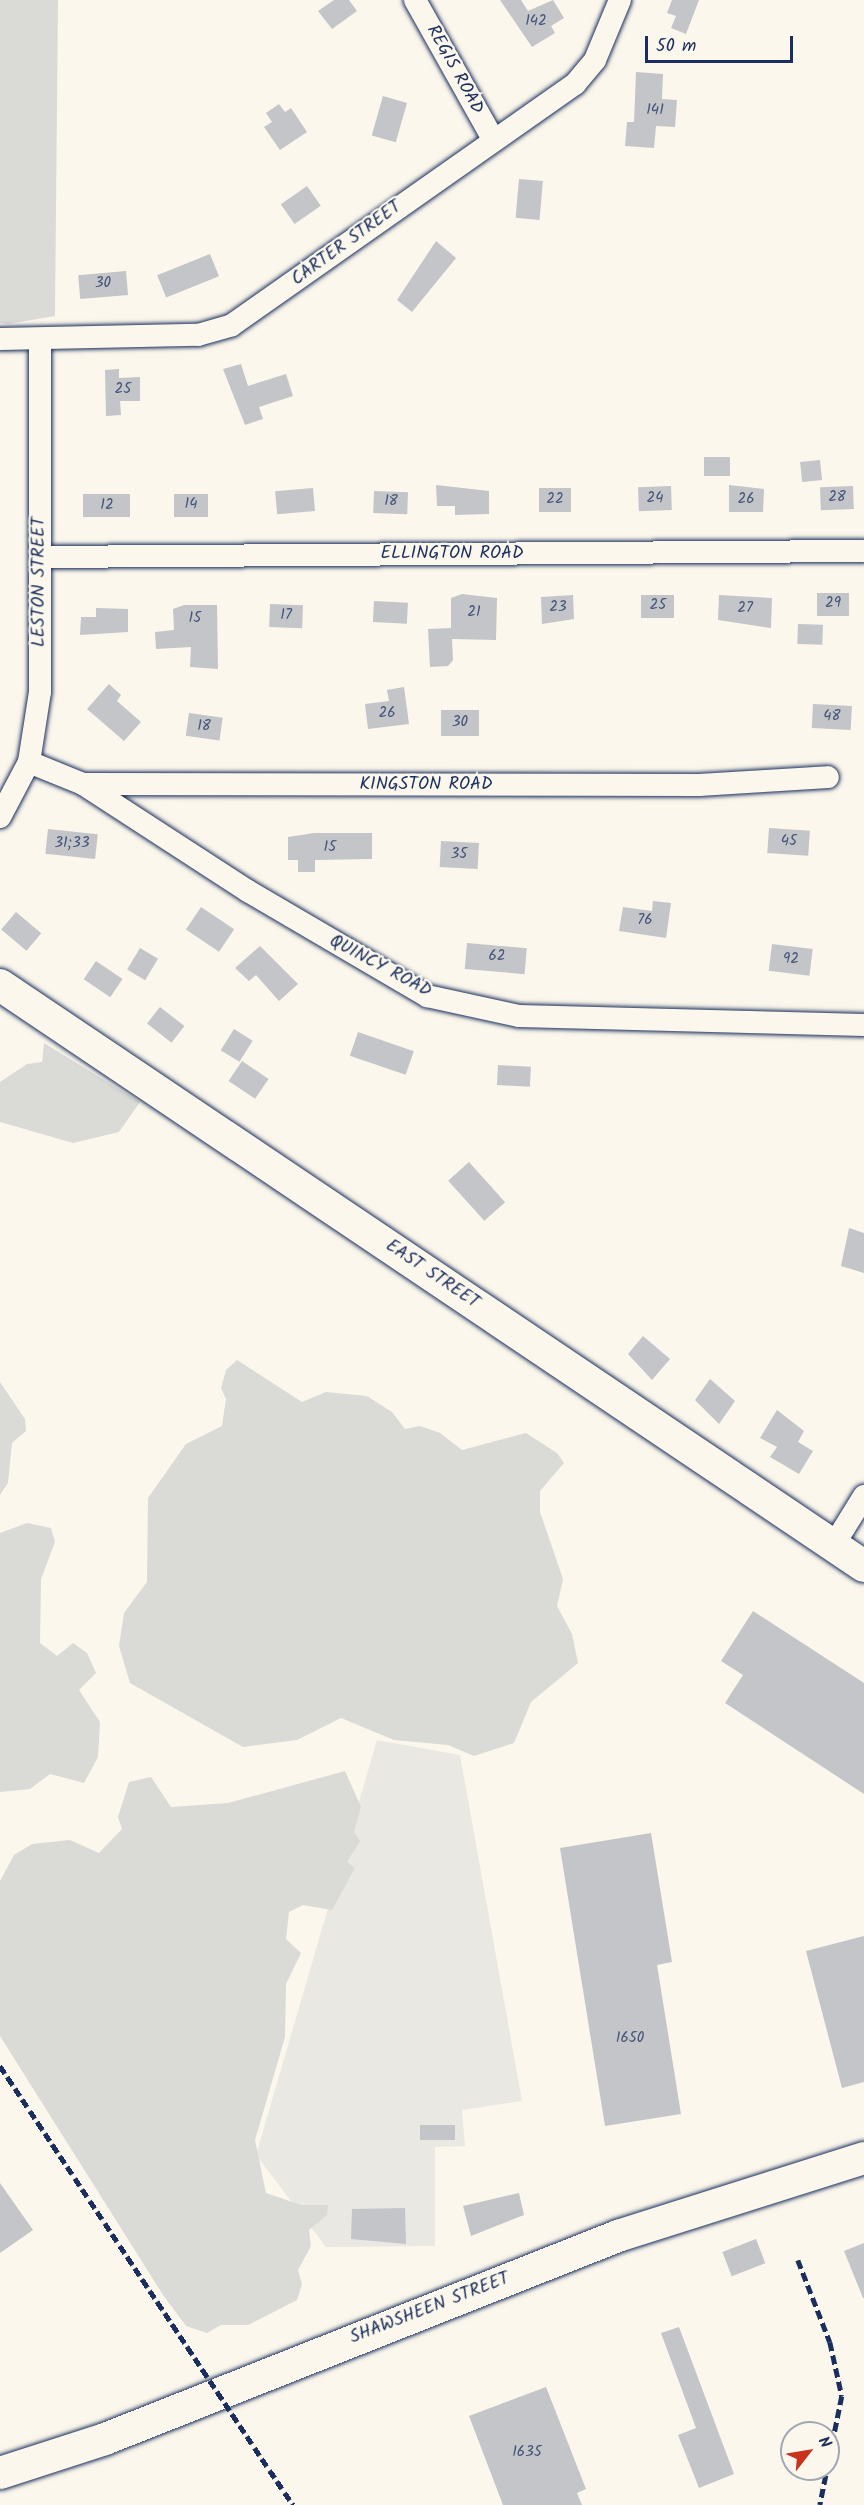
<!DOCTYPE html>
<html>
<head>
<meta charset="utf-8">
<style>
	body { margin:0 }
	#map { position:relative; width:864px; height:2505px; overflow:hidden; background:#fbf7ec; font-family:Kalam,sans-serif }
	div>[style] { position:absolute }
	.built>* { inset:0; background:#eae8e2 }
	.green>* { inset:0; background:#dadad7 }
	.building>* { inset:0; background:#c3c5c9; transform-origin:0 0 }
	.roads { filter:drop-shadow(0 0 2px #1b2f5e) drop-shadow(0 0 2px #1b2f5e) }
	.minor>* { height:22px; margin:-11px; padding:0 11px; transform-origin:11px; border-radius:11px; background:#fbf7ec }
	.secondary>* { height:32px; margin:-16px; padding:0 16px; transform-origin:16px; border-radius:16px; background:#fbf7ec }
	.rail>* { height:4.5px; margin-top:-2.25px; transform-origin:0; background:repeating-linear-gradient(90deg,#1b2f5e 0 9px,transparent 0 13.5px) }
	span { translate:-50% -50%; white-space:nowrap; text-align:center; line-height:1.15; -webkit-text-stroke:4.5px #fbf7ec; paint-order:stroke }
	.number-label { font-size:15px; color:#455479 }
	.number-label span { -webkit-text-stroke-width:0 }
	.street-label { font-size:18px; color:#1b2f5e }
	.north { position:absolute; left:780px; top:2421px; width:60px; height:60px; box-sizing:border-box; background:#fbf7ec; border:2px solid #a1a7b3; border-radius:50%; rotate:59deg; font-size:16px; font-weight:700; line-height:24px; text-align:center; color:#1b2f5e }
	.north::after { content:''; display:block; margin:auto; width:21px; height:27px; background:#c8321e; clip-path:polygon(50% 0,100% 100%,50% 72%,0 100%) }
	.scale { position:absolute; left:645px; top:36px; width:148px; height:27px; box-sizing:border-box; border:3px solid #1b2f5e; border-top:0; padding-left:8px; font-size:18px; line-height:21px; white-space:nowrap; color:#1b2f5e; -webkit-text-stroke:4px #fbf7ec; paint-order:stroke }
</style>
</head>
<body>
<div id="map">
	<div class="built">
		<i style="clip-path:polygon(377px 1740px,460px 1755px,522px 2101px,462px 2110px,465px 2146px,435px 2147px,435px 2246px,326px 2247px,256px 2155px)"></i>
	</div>
	<div class="green">
		<i style="clip-path:polygon(0 0,58px 0,55px 316px,8px 324px,0 323px)"></i>
		<i style="clip-path:polygon(44px 1043px,140px 1102px,119px 1132px,73px 1143px,0 1122px,0 1082px,27px 1064px,42px 1062px)"></i>
		<i style="clip-path:polygon(237px 1360px,302px 1402px,326px 1392px,367px 1396px,392px 1412px,405px 1429px,420px 1426px,440px 1433px,462px 1450px,526px 1433px,557px 1453px,564px 1463px,540px 1491px,540px 1512px,563px 1579px,557px 1606px,572px 1634px,578px 1663px,531px 1702px,514px 1743px,474px 1756px,448px 1745px,394px 1740px,341px 1718px,297px 1740px,243px 1747px,130px 1683px,119px 1646px,124px 1613px,147px 1582px,148px 1498px,186px 1444px,222px 1426px,226px 1399px,221px 1388px,226px 1370px)"></i>
		<i style="clip-path:polygon(0 1382px,25px 1419px,26px 1431px,12px 1443px,8px 1483px,0 1495px)"></i>
		<i style="clip-path:polygon(27px 1523px,51px 1528px,55px 1542px,41px 1579px,40px 1643px,57px 1656px,73px 1643px,87px 1653px,96px 1673px,79px 1690px,100px 1722px,98px 1757px,84px 1783px,50px 1774px,30px 1789px,0 1792px,0 1533px)"></i>
		<i style="clip-path:polygon(345px 1771px,361px 1807px,354px 1832px,360px 1841px,347px 1862px,355px 1868px,332px 1910px,303px 1905px,289px 1912px,286px 1939px,301px 1953px,286px 1984px,285px 2037px,255px 2140px,266px 2193px,301px 2205px,328px 2205px,327px 2215px,309px 2230px,311px 2246px,298px 2270px,302px 2284px,297px 2300px,248px 2325px,221px 2325px,207px 2333px,186px 2326px,163px 2295px,0 2036px,0 1881px,14px 1855px,32px 1844px,70px 1840px,99px 1853px,122px 1829px,118px 1817px,129px 1782px,151px 1777px,171px 1807px,228px 1803px)"></i>
	</div>
	<div class="building">
		<i style="clip-path:polygon(334px 0,349px 0,357px 11px,332px 29px,318px 11px)"></i>
		<i style="clip-path:polygon(500px 0,521px 0,528px 11px,553px 0,564px 18px,551px 26px,555px 33px,532px 47px)"></i>
		<i style="clip-path:polygon(672px 0,699px 0,686px 34px,671px 28px,676px 16px,667px 13px)"></i>
		<i style="clip-path:polygon(636px 72px,663px 74px,662px 99px,677px 100px,675px 127px,656px 126px,654px 148px,625px 146px,627px 122px,634px 122px)"></i>
		<i style="left:383px;top:96px;width:25px;height:41px;rotate:16deg"></i>
		<i style="clip-path:polygon(279px 104px,285px 112px,291px 108px,307px 132px,280px 150px,264px 127px,272px 122px,266px 113px)"></i>
		<i style="left:519px;top:179px;width:24px;height:39px;rotate:5deg"></i>
		<i style="left:307px;top:186px;width:24px;height:32px;rotate:55deg"></i>
		<i style="clip-path:polygon(436px 241px,456px 258px,412px 312px,397px 300px)"></i>
		<i style="left:210px;top:254px;width:24px;height:57px;rotate:68deg"></i>
		<i style="left:126px;top:271px;width:24px;height:48px;rotate:85deg"></i>
		<i style="clip-path:polygon(241px 364px,248px 386px,286px 374px,293px 396px,259px 407px,263px 419px,245px 425px,223px 369px)"></i>
		<i style="clip-path:polygon(119px 369px,119px 378px,140px 377px,140px 401px,120px 401px,121px 415px,106px 416px,105px 370px)"></i>
		<i style="left:704px;top:457px;width:26px;height:19px"></i>
		<i style="left:820px;top:460px;width:20px;height:20px;rotate:84deg"></i>
		<i style="clip-path:polygon(436px 485px,489px 491px,489px 514px,455px 515px,455px 506px,437px 506px)"></i>
		<i style="clip-path:polygon(729px 485px,764px 489px,763px 512px,729px 512px)"></i>
		<i style="left:671px;top:486px;width:24px;height:33px;rotate:88deg"></i>
		<i style="left:853px;top:486px;width:23px;height:33px;rotate:88deg"></i>
		<i style="left:313px;top:488px;width:23px;height:38px;rotate:85deg"></i>
		<i style="left:539px;top:488px;width:32px;height:24px"></i>
		<i style="left:374px;top:491px;width:34px;height:22px;rotate:2deg"></i>
		<i style="left:83px;top:494px;width:47px;height:23px"></i>
		<i style="left:174px;top:494px;width:34px;height:23px"></i>
		<i style="left:817px;top:593px;width:32px;height:23px"></i>
		<i style="clip-path:polygon(462px 594px,497px 598px,496px 640px,452px 639px,453px 660px,448px 666px,430px 667px,428px 629px,451px 628px,451px 598px)"></i>
		<i style="clip-path:polygon(573px 595px,574px 619px,542px 624px,541px 597px)"></i>
		<i style="left:641px;top:595px;width:33px;height:23px"></i>
		<i style="clip-path:polygon(719px 595px,772px 598px,771px 628px,718px 620px)"></i>
		<i style="left:374px;top:601px;width:34px;height:21px;rotate:3deg"></i>
		<i style="left:270px;top:604px;width:33px;height:23px;rotate:2deg"></i>
		<i style="clip-path:polygon(184px 605px,217px 605px,218px 669px,190px 667px,191px 647px,156px 649px,155px 632px,174px 630px,173px 609px)"></i>
		<i style="clip-path:polygon(96px 608px,128px 609px,128px 632px,80px 635px,81px 617px,96px 617px)"></i>
		<i style="left:798px;top:624px;width:25px;height:20px;rotate:2deg"></i>
		<i style="clip-path:polygon(109px 684px,121px 695px,117px 701px,141px 722px,124px 741px,87px 709px)"></i>
		<i style="clip-path:polygon(404px 687px,409px 724px,368px 729px,365px 704px,389px 701px,387px 690px)"></i>
		<i style="left:813px;top:704px;width:39px;height:24px;rotate:3deg"></i>
		<i style="left:441px;top:710px;width:38px;height:26px"></i>
		<i style="left:189px;top:713px;width:34px;height:23px;rotate:8deg"></i>
		<i style="left:769px;top:828px;width:41px;height:25px;rotate:4deg"></i>
		<i style="left:48px;top:829px;width:50px;height:25px;rotate:6deg"></i>
		<i style="clip-path:polygon(314px 833px,372px 833px,372px 859px,315px 860px,315px 872px,298px 872px,298px 860px,288px 860px,288px 837px)"></i>
		<i style="left:441px;top:841px;width:38px;height:26px;rotate:3deg"></i>
		<i style="clip-path:polygon(653px 901px,671px 903px,666px 938px,619px 931px,623px 907px,652px 911px)"></i>
		<i style="left:201px;top:907px;width:40px;height:27px;rotate:34deg"></i>
		<i style="left:16px;top:912px;width:33px;height:23px;rotate:40deg"></i>
		<i style="left:467px;top:943px;width:60px;height:26px;rotate:5deg"></i>
		<i style="left:772px;top:944px;width:41px;height:27px;rotate:7deg"></i>
		<i style="clip-path:polygon(260px 946px,298px 984px,279px 1001px,256px 975px,249px 981px,235px 968px)"></i>
		<i style="left:140px;top:948px;width:21px;height:25px;rotate:31deg"></i>
		<i style="left:96px;top:961px;width:32px;height:22px;rotate:34deg"></i>
		<i style="left:160px;top:1007px;width:31px;height:21px;rotate:38deg"></i>
		<i style="left:234px;top:1029px;width:22px;height:25px;rotate:32deg"></i>
		<i style="left:358px;top:1032px;width:59px;height:25px;rotate:19deg"></i>
		<i style="left:242px;top:1061px;width:32px;height:24px;rotate:34deg"></i>
		<i style="left:498px;top:1065px;width:33px;height:20px;rotate:3deg"></i>
		<i style="left:469px;top:1162px;width:54px;height:28px;rotate:48deg"></i>
		<i style="clip-path:polygon(849px 1228px,864px 1233px,864px 1273px,841px 1266px)"></i>
		<i style="clip-path:polygon(643px 1336px,670px 1359px,652px 1380px,628px 1354px)"></i>
		<i style="clip-path:polygon(710px 1379px,735px 1401px,719px 1424px,695px 1400px)"></i>
		<i style="clip-path:polygon(777px 1410px,804px 1431px,798px 1442px,813px 1451px,799px 1474px,770px 1457px,777px 1447px,760px 1438px)"></i>
		<i style="clip-path:polygon(753px 1611px,864px 1683px,864px 1794px,725px 1703px,743px 1675px,721px 1661px)"></i>
		<i style="clip-path:polygon(651px 1833px,672px 1962px,657px 1965px,681px 2114px,605px 2126px,560px 1848px)"></i>
		<i style="clip-path:polygon(864px 1936px,864px 2082px,842px 2088px,806px 1951px)"></i>
		<i style="left:420px;top:2125px;width:35px;height:15px"></i>
		<i style="clip-path:polygon(0 2183px,33px 2230px,0 2253px)"></i>
		<i style="clip-path:polygon(519px 2193px,524px 2215px,471px 2236px,463px 2206px)"></i>
		<i style="clip-path:polygon(405px 2208px,406px 2244px,351px 2239px,352px 2209px)"></i>
		<i style="left:756px;top:2239px;width:26px;height:36px;rotate:69deg"></i>
		<i style="clip-path:polygon(864px 2243px,864px 2298px,863px 2298px,844px 2251px)"></i>
		<i style="clip-path:polygon(679px 2327px,734px 2474px,699px 2488px,678px 2435px,696px 2428px,661px 2333px)"></i>
		<i style="clip-path:polygon(546px 2387px,586px 2489px,577px 2493px,582px 2505px,503px 2505px,469px 2416px)"></i>
	</div>
	<div class="roads">
		<div class="minor">
			<i style="left:415px;top:0;width:159px;rotate:60.7deg"></i>
			<i style="left:0;top:339px;width:198px;rotate:-1.2deg"></i>
			<i style="left:198px;top:335px;width:35px;rotate:-16deg"></i>
			<i style="left:232px;top:325px;width:419px;rotate:-35.1deg"></i>
			<i style="left:575px;top:84px;width:31px;rotate:-50deg"></i>
			<i style="left:595px;top:60px;width:65px;rotate:-67.4deg"></i>
			<i style="left:40px;top:557px;width:824px;rotate:-0.42deg"></i>
			<i style="left:29px;top:762px;width:58px;rotate:22.2deg"></i>
			<i style="left:83px;top:784px;width:616px;rotate:0.09deg"></i>
			<i style="left:699px;top:785px;width:129px;rotate:-3.5deg"></i>
			<i style="left:83px;top:784px;width:197px;rotate:33deg"></i>
			<i style="left:248px;top:891px;width:208px;rotate:30.4deg"></i>
			<i style="left:427px;top:996px;width:94px;rotate:12.3deg"></i>
			<i style="left:519px;top:1016px;width:345px;rotate:1.5deg"></i>
			<i style="left:0;top:817px;width:62px;rotate:-62.2deg"></i>
			<i style="left:29px;top:762px;width:71px;rotate:-81.1deg"></i>
			<i style="left:40px;top:692px;width:353px;rotate:-90deg"></i>
			<i style="left:833px;top:1546px;width:59px;rotate:-58.2deg"></i>
		</div>
		<div class="secondary">
			<i style="left:0;top:985px;width:1041px;rotate:33.92deg"></i>
			<i style="left:0;top:2473px;width:110px;rotate:-17.9deg"></i>
			<i style="left:105px;top:2439px;width:552px;rotate:-21.59deg"></i>
			<i style="left:618px;top:2236px;width:258px;rotate:-17.6deg"></i>
		</div>
	</div>
	<div class="rail">
		<i style="left:0;top:2066px;width:528px;rotate:56.28deg"></i>
		<i style="left:798px;top:2260px;width:88px;rotate:68.7deg"></i>
		<i style="left:830px;top:2342px;width:55px;rotate:77.5deg"></i>
		<i style="left:842px;top:2396px;width:111px;rotate:101.4deg"></i>
	</div>
	<div class="number-label">
		<span style="left:536px;top:22px">142</span>
		<span style="left:655px;top:111px">141</span>
		<span style="left:103px;top:284px">30</span>
		<span style="left:123px;top:390px">25</span>
		<span style="left:837px;top:498px">28</span>
		<span style="left:655px;top:499px">24</span>
		<span style="left:555px;top:500px">22</span>
		<span style="left:746px;top:500px">26</span>
		<span style="left:391px;top:502px">18</span>
		<span style="left:191px;top:505px">14</span>
		<span style="left:107px;top:506px">12</span>
		<span style="left:833px;top:604px">29</span>
		<span style="left:658px;top:606px">25</span>
		<span style="left:558px;top:608px">23</span>
		<span style="left:745px;top:609px">27</span>
		<span style="left:474px;top:613px">21</span>
		<span style="left:286px;top:616px">17</span>
		<span style="left:195px;top:619px">15</span>
		<span style="left:387px;top:714px">26</span>
		<span style="left:832px;top:717px">48</span>
		<span style="left:460px;top:723px">30</span>
		<span style="left:204px;top:727px">18</span>
		<span style="left:789px;top:842px">45</span>
		<span style="left:72px;top:844px">31;33</span>
		<span style="left:330px;top:848px">15</span>
		<span style="left:459px;top:855px">35</span>
		<span style="left:645px;top:921px">76</span>
		<span style="left:497px;top:957px">62</span>
		<span style="left:791px;top:960px">92</span>
		<span style="left:630px;top:2039px">1650</span>
		<span style="left:527px;top:2453px">1635</span>
	</div>
	<div class="street-label">
		<span style="left:454px;top:70px;rotate:61deg">REGIS ROAD</span>
		<span style="left:347px;top:244px;rotate:-36deg">CARTER STREET</span>
		<span style="left:452px;top:554px">ELLINGTON ROAD</span>
		<span style="left:40px;top:582px;rotate:-90deg">LESTON STREET</span>
		<span style="left:426px;top:785px">KINGSTON ROAD</span>
		<span style="left:380px;top:967px;rotate:28deg">QUINCY ROAD</span>
		<span style="left:432px;top:1275px;rotate:34deg">EAST STREET</span>
		<span style="left:430px;top:2309px;rotate:-21deg">SHAWSHEEN STREET</span>
	</div>
	<div class="north">N</div>
	<div class="scale">50 m</div>
</div>
</body>
</html>
